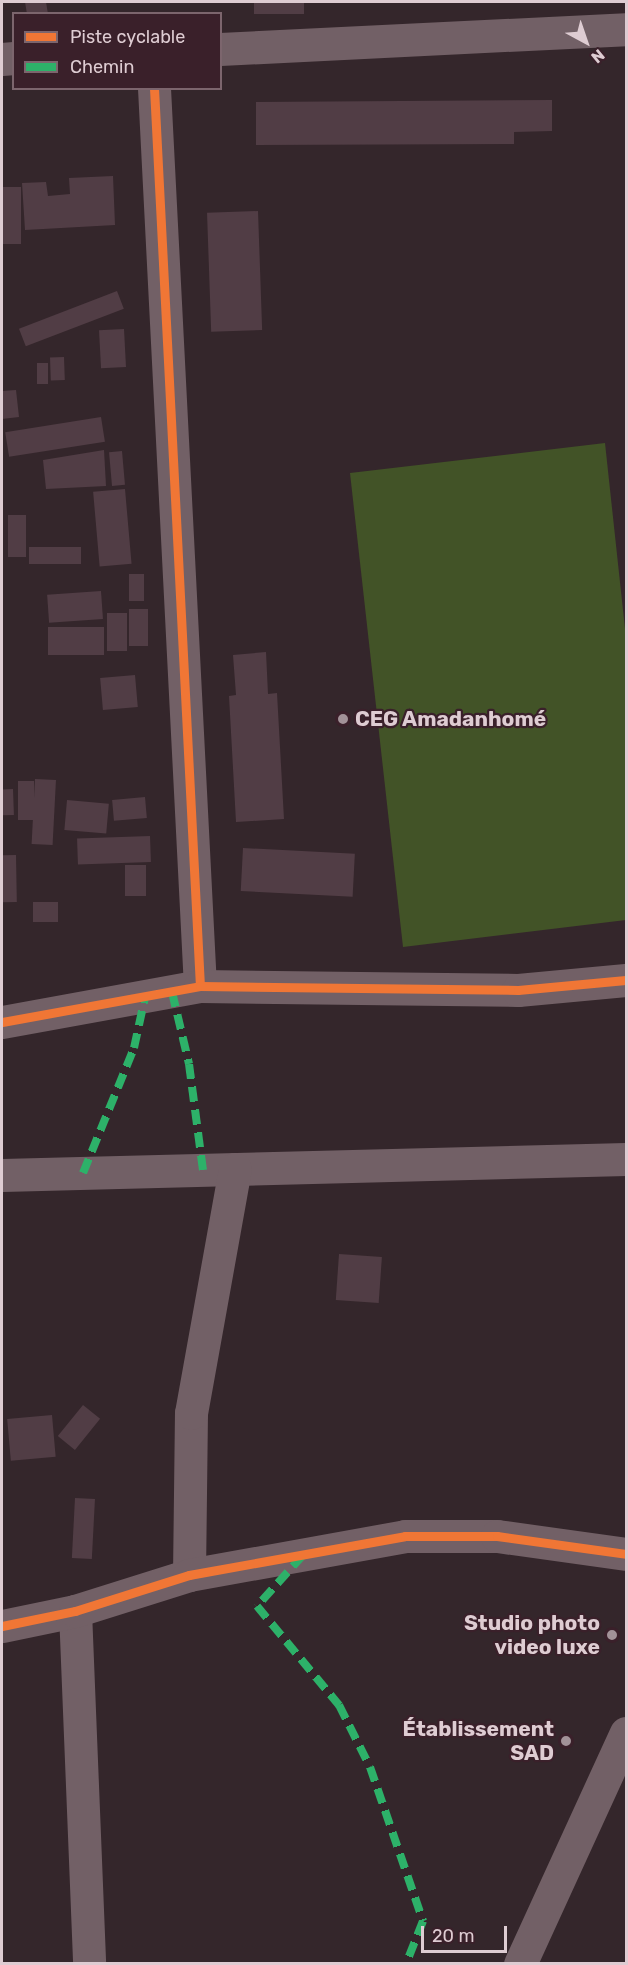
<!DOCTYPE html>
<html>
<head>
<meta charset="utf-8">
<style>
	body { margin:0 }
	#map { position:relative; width:628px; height:1965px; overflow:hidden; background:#34262b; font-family:Rubik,sans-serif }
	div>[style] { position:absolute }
	.green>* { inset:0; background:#425327 }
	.building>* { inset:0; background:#513d45; transform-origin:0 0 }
	.minor>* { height:33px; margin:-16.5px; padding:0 16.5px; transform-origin:16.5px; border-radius:16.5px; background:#726066 }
	.tertiary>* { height:33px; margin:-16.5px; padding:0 16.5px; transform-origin:16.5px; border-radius:16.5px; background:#726066 }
	.quiet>* { height:8px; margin-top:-4px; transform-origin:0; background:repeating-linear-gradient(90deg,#2db169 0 15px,transparent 0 23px) }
	.cycleway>* { height:9px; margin:-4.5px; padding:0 4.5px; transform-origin:4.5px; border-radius:4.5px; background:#f07635 }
	.dots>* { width:16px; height:16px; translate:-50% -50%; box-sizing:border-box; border:3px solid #3a202a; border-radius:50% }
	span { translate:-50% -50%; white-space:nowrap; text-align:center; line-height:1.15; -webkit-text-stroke:4.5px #3a202a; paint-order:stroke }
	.poi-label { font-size:21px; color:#deccd2; font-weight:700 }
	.left { translate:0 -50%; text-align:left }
	.right { translate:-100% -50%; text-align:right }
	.frame { position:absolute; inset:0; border:3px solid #deccd2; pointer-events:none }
	.legend { position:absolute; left:12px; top:12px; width:210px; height:78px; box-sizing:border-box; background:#3a202a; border:2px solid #7c656d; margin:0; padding:8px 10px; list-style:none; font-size:18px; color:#deccd2 }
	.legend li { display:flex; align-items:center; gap:12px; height:30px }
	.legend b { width:30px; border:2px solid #7c656d }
	.north { position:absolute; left:556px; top:12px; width:60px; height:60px; -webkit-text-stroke:4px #3a202a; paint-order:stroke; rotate:140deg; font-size:16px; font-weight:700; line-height:24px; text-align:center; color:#deccd2 }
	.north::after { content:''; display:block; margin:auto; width:21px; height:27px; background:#deccd2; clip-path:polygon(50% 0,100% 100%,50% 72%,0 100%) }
	.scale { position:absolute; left:421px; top:1926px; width:86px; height:27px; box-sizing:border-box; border:3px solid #deccd2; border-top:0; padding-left:8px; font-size:18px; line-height:21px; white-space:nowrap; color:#deccd2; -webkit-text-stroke:4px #3a202a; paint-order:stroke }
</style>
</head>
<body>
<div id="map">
	<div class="green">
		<i style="clip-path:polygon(605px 443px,626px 638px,626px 920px,403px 947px,350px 473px)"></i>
	</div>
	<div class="building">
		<i style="clip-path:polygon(25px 2px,46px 2px,48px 14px,27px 14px)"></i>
		<i style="left:254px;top:2px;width:50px;height:12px"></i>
		<i style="clip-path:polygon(552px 100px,552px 131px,514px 132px,514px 144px,256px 145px,256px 102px)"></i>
		<i style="clip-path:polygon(113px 176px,115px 225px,25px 230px,22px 183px,46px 182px,48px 196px,70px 194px,69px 178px)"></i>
		<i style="left:2px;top:187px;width:19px;height:57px"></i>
		<i style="left:258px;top:211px;width:119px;height:51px;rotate:88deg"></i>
		<i style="left:117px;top:291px;width:19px;height:105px;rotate:69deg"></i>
		<i style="left:124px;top:329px;width:38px;height:25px;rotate:87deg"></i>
		<i style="left:64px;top:357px;width:23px;height:14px;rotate:88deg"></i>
		<i style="left:48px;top:363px;width:21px;height:11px;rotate:90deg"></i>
		<i style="clip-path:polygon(16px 390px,19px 417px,2px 419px,2px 391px)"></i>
		<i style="left:101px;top:417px;width:25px;height:97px;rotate:81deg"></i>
		<i style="clip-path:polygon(104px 450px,106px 486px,46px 489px,43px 460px)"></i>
		<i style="left:122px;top:451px;width:34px;height:13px;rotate:85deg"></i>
		<i style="left:125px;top:489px;width:75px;height:32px;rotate:85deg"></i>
		<i style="left:8px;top:515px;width:18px;height:42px"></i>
		<i style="left:29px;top:547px;width:52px;height:17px"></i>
		<i style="left:129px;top:574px;width:15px;height:27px"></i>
		<i style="left:101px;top:591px;width:28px;height:54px;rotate:86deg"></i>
		<i style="left:129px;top:609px;width:19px;height:37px"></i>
		<i style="left:107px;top:613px;width:20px;height:38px"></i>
		<i style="left:104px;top:627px;width:28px;height:56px;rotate:90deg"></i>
		<i style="clip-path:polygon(266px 652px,268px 694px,277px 693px,284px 819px,236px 822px,229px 696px,236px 695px,233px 655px)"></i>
		<i style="left:135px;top:675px;width:32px;height:35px;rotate:85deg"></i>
		<i style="left:35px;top:779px;width:21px;height:65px;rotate:3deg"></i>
		<i style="left:18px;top:781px;width:16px;height:39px"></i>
		<i style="left:13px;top:789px;width:26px;height:11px;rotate:88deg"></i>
		<i style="left:145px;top:797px;width:21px;height:33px;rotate:85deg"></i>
		<i style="left:67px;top:800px;width:42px;height:30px;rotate:5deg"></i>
		<i style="left:150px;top:836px;width:26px;height:73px;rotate:88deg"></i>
		<i style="left:243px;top:848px;width:112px;height:43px;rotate:3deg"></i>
		<i style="left:16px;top:855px;width:47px;height:14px;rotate:89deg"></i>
		<i style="left:125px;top:865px;width:21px;height:31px"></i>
		<i style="left:33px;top:902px;width:25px;height:20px"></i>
		<i style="left:339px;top:1254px;width:43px;height:46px;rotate:4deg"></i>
		<i style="left:83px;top:1405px;width:22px;height:40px;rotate:39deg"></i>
		<i style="left:52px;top:1415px;width:42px;height:45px;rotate:85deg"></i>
		<i style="left:75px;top:1498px;width:20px;height:60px;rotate:3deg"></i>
	</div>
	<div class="minor">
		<i style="left:220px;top:49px;width:406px;rotate:-2.8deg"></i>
		<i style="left:2px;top:59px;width:12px;rotate:-5deg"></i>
		<i style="left:154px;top:88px;width:899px;rotate:87.07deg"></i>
		<i style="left:2px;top:1022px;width:201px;rotate:-10.3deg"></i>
		<i style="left:200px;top:986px;width:318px;rotate:0.7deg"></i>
		<i style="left:518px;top:990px;width:108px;rotate:-5.3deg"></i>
		<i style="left:2px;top:1175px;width:624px;rotate:-1.47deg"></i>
		<i style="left:189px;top:1575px;width:162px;rotate:-89.3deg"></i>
		<i style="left:191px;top:1413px;width:248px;rotate:-79.8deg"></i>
		<i style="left:75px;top:1611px;width:353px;rotate:87.7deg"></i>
		<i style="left:2px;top:1626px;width:75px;rotate:-11.6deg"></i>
		<i style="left:75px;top:1611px;width:120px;rotate:-17.5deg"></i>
		<i style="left:189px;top:1575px;width:219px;rotate:-10.2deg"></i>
		<i style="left:405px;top:1536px;width:92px"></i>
		<i style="left:497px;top:1536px;width:130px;rotate:7.9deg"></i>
	</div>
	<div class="tertiary">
		<i style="left:520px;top:1964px;width:254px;rotate:-65.4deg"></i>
	</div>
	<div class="quiet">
		<i style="left:172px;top:992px;width:74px;rotate:76.7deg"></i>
		<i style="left:189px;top:1064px;width:107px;rotate:82.5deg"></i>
		<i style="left:83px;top:1173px;width:135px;rotate:-67.8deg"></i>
		<i style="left:134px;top:1048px;width:52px;rotate:-77.8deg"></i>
		<i style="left:303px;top:1555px;width:69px;rotate:132deg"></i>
		<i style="left:257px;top:1606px;width:129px;rotate:50.4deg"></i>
		<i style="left:339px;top:1705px;width:69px;rotate:63.4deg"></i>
		<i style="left:370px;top:1767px;width:163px;rotate:71deg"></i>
		<i style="left:423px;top:1921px;width:46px;rotate:111.6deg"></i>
	</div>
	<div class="cycleway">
		<i style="left:154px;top:88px;width:899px;rotate:87.07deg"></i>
		<i style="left:2px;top:1022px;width:201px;rotate:-10.3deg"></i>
		<i style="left:200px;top:986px;width:318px;rotate:0.7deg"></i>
		<i style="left:518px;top:990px;width:108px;rotate:-5.3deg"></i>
		<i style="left:2px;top:1626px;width:75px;rotate:-11.6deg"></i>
		<i style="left:75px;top:1611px;width:120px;rotate:-17.5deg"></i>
		<i style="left:189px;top:1575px;width:219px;rotate:-10.2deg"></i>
		<i style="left:405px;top:1536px;width:92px"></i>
		<i style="left:497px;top:1536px;width:130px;rotate:7.9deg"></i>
	</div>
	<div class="dots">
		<i style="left:343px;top:719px;background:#a29298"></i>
		<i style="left:612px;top:1635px;background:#a29298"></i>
		<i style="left:566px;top:1741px;background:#a29298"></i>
	</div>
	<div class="poi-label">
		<span class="left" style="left:355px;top:719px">CEG Amadanhomé</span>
		<span class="right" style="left:600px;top:1635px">Studio photo<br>video luxe</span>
		<span class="right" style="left:554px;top:1741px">Établissement<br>SAD</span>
	</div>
	<div class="frame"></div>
	<ul class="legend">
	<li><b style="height:8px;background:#f07635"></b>Piste cyclable</li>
	<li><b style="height:8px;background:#2db169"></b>Chemin</li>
	</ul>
	<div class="north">N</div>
	<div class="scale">20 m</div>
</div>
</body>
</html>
